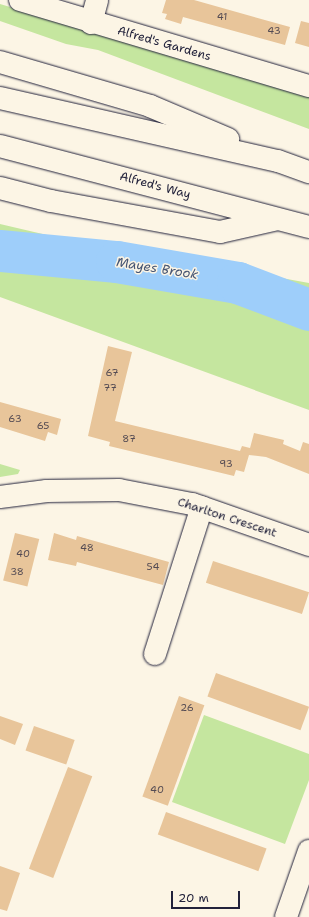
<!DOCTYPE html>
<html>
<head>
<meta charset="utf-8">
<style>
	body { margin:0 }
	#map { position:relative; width:309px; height:917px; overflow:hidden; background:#fcf5e5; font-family:"Shantell Sans",sans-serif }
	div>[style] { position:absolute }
	.green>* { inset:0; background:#c5e69f }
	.river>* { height:42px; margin:-21px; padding:0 21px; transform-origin:21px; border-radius:21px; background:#9ecefa }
	.building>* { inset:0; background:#e8c59a; transform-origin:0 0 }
	.roads { filter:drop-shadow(0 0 1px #22223b) drop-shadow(0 0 1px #22223b) }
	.minor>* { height:22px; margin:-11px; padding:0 11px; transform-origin:11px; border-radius:11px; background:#fcf5e5 }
	.highway>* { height:22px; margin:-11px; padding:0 11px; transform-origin:11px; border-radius:11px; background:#fcf5e5 }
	span { translate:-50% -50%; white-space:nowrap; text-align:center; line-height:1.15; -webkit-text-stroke:3px #fcf5e5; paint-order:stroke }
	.number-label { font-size:10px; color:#544b53 }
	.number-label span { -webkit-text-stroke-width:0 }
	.street-label { font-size:12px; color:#22223b }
	.water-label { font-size:13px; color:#475674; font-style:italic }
	.scale { position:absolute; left:171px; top:891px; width:69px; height:18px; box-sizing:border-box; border:2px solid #22223b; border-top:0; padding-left:5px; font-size:12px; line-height:14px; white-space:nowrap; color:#22223b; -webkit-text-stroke:3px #fcf5e5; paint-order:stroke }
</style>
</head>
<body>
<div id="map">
	<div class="green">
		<i style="clip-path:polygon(0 4px,309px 96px,309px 129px,98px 50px,66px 44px,0 21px)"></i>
		<i style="clip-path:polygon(0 224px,64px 239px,309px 283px,309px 410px,0 297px)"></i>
		<i style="clip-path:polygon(0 464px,20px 470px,18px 474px,0 477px)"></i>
		<i style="clip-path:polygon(204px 715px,309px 754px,309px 780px,285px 844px,172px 802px)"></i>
	</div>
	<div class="river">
		<i style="left:0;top:251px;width:118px;rotate:5.4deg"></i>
		<i style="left:117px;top:262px;width:123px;rotate:9.8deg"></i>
		<i style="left:238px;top:283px;width:76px;rotate:20.8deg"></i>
	</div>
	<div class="building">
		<i style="clip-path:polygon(166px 0,194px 0,290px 27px,285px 45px,183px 17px,181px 24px,165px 19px,167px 14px,162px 13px)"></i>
		<i style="clip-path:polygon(301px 21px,309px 23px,309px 47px,295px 43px)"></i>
		<i style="clip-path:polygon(108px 346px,132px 352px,115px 421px,240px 451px,242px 446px,250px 448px,254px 433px,284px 440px,283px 444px,300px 451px,303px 442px,309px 444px,309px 474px,266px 457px,249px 455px,244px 472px,236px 470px,234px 476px,109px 446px,110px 442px,88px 436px)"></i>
		<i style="clip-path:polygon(0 402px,61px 419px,57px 435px,48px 432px,45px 441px,0 427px)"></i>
		<i style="left:15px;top:533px;width:25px;height:49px;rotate:14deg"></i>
		<i style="clip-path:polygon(54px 533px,76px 540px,77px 536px,169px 562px,163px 585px,77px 562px,76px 566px,48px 560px)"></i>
		<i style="left:213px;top:561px;width:101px;height:23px;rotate:18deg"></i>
		<i style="left:216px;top:673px;width:99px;height:25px;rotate:20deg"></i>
		<i style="left:179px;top:696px;width:27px;height:107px;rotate:20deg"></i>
		<i style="clip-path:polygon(0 716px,23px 724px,15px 745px,0 739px)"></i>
		<i style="left:34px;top:726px;width:43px;height:26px;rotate:19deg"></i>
		<i style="left:68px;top:767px;width:26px;height:109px;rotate:21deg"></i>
		<i style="left:166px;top:812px;width:107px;height:24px;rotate:20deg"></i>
		<i style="clip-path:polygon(0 866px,20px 873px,7px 911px,0 909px)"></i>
	</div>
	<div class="roads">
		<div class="minor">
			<i style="left:20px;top:0;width:302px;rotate:16.6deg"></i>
			<i style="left:91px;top:23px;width:24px;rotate:-75deg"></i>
			<i style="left:0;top:497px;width:47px;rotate:-7.3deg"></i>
			<i style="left:47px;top:491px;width:72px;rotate:-0.8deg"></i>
			<i style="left:119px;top:490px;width:74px;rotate:10.9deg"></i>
			<i style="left:192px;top:504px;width:124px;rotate:19.3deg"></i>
			<i style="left:155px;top:654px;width:154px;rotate:-72.3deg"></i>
			<i style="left:286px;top:917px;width:70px;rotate:-70.8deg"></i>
		</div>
		<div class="highway">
			<i style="left:0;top:62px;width:156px;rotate:16.3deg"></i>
			<i style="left:150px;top:106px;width:85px;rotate:22.9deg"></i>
			<i style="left:0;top:98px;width:285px;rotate:12.8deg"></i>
			<i style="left:278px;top:161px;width:33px;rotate:20deg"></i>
			<i style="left:0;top:146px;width:319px;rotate:14.7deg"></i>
			<i style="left:0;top:188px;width:53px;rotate:14.3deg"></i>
			<i style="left:51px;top:201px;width:172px;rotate:10.4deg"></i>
			<i style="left:220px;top:232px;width:58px;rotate:-12.8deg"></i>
		</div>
	</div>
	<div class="number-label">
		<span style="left:222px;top:17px">41</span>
		<span style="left:274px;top:31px">43</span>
		<span style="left:112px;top:373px">67</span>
		<span style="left:110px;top:388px">77</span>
		<span style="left:15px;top:419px">63</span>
		<span style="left:43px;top:426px">65</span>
		<span style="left:129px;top:439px">87</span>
		<span style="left:226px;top:464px">93</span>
		<span style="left:87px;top:548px">48</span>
		<span style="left:23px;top:554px">40</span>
		<span style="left:153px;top:567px">54</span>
		<span style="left:17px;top:572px">38</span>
		<span style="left:187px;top:708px">26</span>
		<span style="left:157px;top:790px">40</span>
	</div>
	<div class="street-label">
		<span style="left:164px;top:44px;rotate:16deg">Alfred's Gardens</span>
		<span style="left:155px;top:186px;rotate:15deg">Alfred's Way</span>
		<span style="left:227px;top:518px;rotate:18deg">Charlton Crescent</span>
	</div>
	<div class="water-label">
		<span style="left:157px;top:269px;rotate:9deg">Mayes Brook</span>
	</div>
	<div class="scale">20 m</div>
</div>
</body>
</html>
